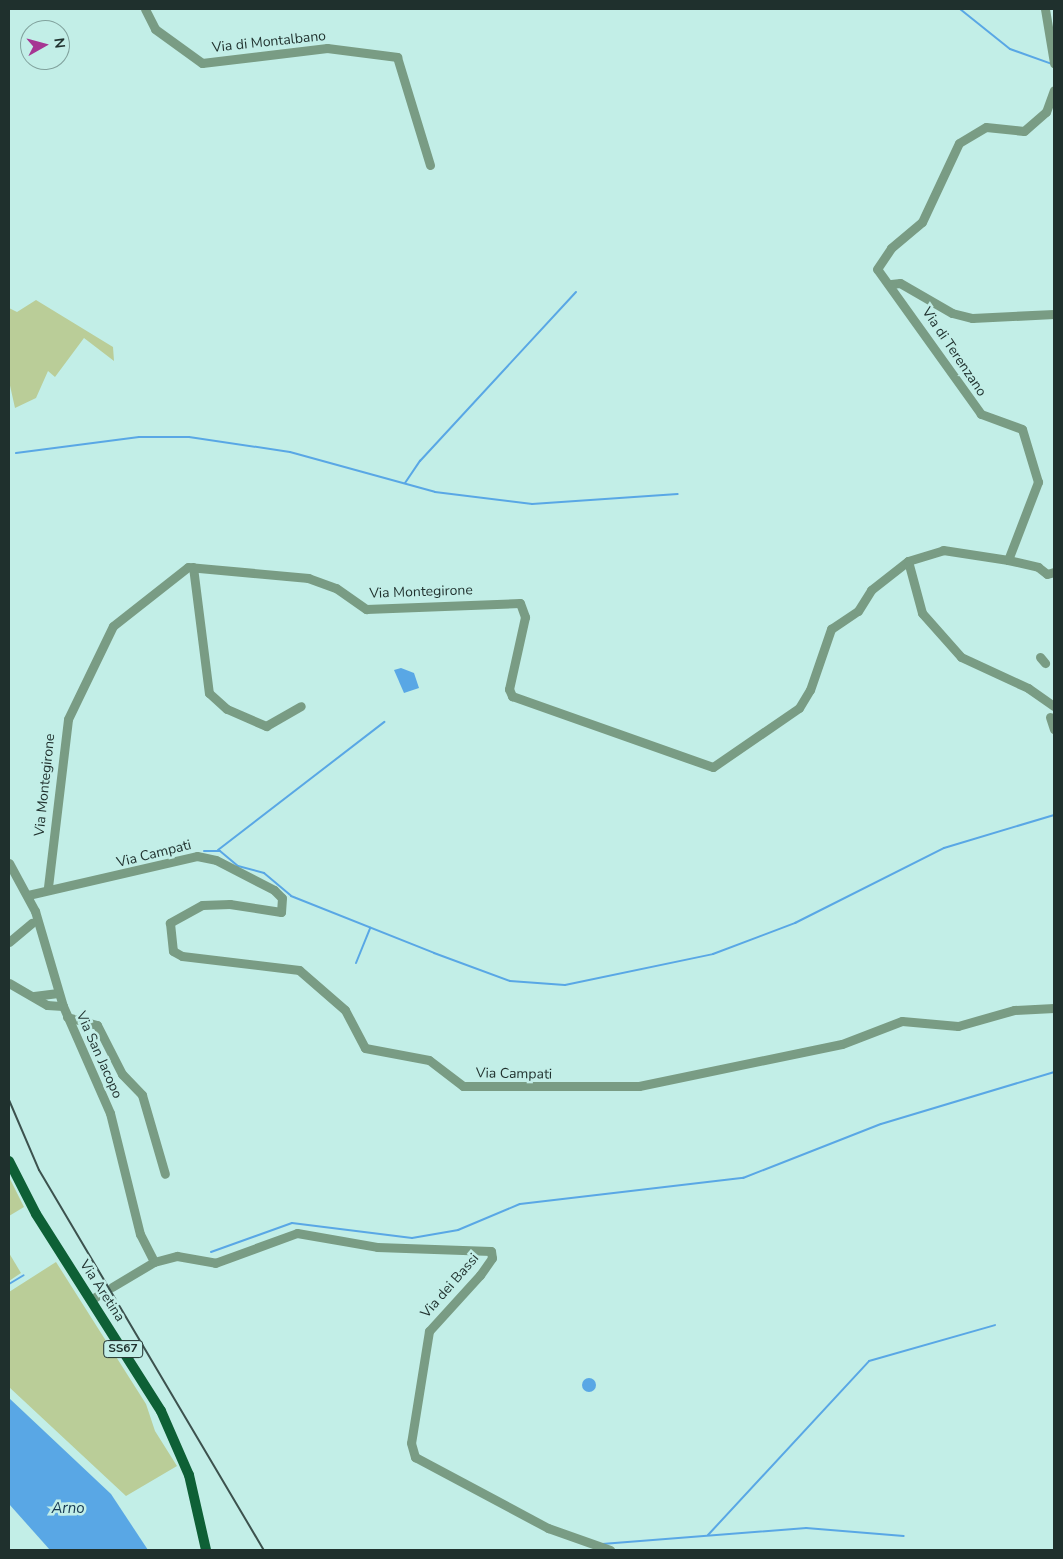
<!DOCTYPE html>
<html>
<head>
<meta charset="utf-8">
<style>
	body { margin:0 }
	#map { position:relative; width:1063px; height:1559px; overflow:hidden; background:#c2eee7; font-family:"Nunito Sans",sans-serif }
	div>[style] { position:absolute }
	.green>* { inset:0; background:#bacd98 }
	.water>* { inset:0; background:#59a7e5 }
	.round { border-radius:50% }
	.stream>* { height:2px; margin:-1px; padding:0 1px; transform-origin:1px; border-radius:1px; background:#59a7e5 }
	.minor>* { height:9px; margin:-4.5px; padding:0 4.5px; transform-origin:4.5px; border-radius:4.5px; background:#799c84 }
	.major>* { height:10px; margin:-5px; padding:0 5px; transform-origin:5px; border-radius:5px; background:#0e6036 }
	.rail>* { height:2px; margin:-1px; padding:0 1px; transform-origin:1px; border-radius:1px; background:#3c524e }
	span { translate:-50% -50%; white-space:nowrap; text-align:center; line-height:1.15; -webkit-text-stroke:5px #c2eee7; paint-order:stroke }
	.shield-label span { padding:1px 4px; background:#c2eee7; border:1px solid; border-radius:4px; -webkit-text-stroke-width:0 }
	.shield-label { font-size:12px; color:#1f302d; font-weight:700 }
	.street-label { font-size:14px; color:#1f302d }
	.water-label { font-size:15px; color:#173852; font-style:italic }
	.frame { position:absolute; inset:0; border:10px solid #1f302d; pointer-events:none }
	.north { position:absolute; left:20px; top:20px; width:50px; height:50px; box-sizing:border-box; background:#c2eee7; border:1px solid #81a29d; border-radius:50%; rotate:83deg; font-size:14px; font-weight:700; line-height:20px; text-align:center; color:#1f302d }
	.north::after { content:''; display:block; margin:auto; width:18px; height:22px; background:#a63693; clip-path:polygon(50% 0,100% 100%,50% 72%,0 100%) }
</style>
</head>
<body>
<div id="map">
	<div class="green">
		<i style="clip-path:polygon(36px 300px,113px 347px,114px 361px,84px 338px,55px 377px,48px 371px,36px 398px,15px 408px,9px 381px,9px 308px,17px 312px)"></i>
		<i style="clip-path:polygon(10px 1179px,24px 1207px,9px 1216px,9px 1180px)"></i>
		<i style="clip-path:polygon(9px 1253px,21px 1273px,9px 1281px)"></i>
		<i style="clip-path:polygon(56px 1262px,146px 1404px,155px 1431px,177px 1466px,126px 1496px,9px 1387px,9px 1292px)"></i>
	</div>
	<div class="water">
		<i style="clip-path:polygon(401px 668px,414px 673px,419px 688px,404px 693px,394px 670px)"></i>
		<i class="round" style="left:582px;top:1378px;width:14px;height:14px"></i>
		<i style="clip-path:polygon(9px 1398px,111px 1494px,148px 1550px,50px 1550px,9px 1504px)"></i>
	</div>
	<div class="stream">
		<i style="left:960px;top:9px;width:64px;rotate:38.7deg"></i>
		<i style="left:1010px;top:49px;width:45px;rotate:19.7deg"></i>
		<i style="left:16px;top:453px;width:124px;rotate:-7.4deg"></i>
		<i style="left:139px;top:437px;width:50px"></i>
		<i style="left:189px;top:437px;width:102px;rotate:8.4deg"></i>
		<i style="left:290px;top:452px;width:150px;rotate:15.4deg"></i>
		<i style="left:435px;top:492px;width:98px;rotate:7.1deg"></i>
		<i style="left:532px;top:504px;width:146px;rotate:-3.9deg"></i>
		<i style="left:405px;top:483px;width:27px;rotate:-56deg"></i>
		<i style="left:420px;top:461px;width:230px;rotate:-47.3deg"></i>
		<i style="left:218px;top:850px;width:210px;rotate:-37.6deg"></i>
		<i style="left:204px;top:851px;width:16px"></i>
		<i style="left:220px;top:851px;width:23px;rotate:40deg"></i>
		<i style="left:238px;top:866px;width:27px;rotate:15deg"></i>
		<i style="left:264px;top:873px;width:35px;rotate:40deg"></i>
		<i style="left:291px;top:896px;width:154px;rotate:21.7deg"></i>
		<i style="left:434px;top:953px;width:81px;rotate:20.2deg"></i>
		<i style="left:510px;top:981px;width:55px;rotate:4.2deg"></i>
		<i style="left:565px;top:985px;width:151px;rotate:-11.8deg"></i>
		<i style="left:713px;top:954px;width:88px;rotate:-20.7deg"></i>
		<i style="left:795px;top:923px;width:167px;rotate:-26.7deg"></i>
		<i style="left:944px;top:848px;width:115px;rotate:-16.7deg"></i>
		<i style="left:356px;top:963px;width:38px;rotate:-68deg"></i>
		<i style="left:211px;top:1252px;width:86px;rotate:-19.7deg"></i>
		<i style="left:292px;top:1223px;width:121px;rotate:7.1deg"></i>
		<i style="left:412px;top:1238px;width:47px;rotate:-9.9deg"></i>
		<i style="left:458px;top:1230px;width:67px;rotate:-22.8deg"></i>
		<i style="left:520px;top:1204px;width:225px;rotate:-6.7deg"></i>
		<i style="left:743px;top:1178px;width:148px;rotate:-21.4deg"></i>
		<i style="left:881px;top:1124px;width:181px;rotate:-16.7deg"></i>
		<i style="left:9px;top:1284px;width:17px;rotate:-31deg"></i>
		<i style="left:708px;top:1535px;width:237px;rotate:-47.2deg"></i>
		<i style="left:869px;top:1361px;width:131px;rotate:-15.9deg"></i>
		<i style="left:602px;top:1544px;width:205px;rotate:-4.5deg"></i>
		<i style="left:806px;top:1528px;width:98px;rotate:4.7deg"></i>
	</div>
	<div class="minor">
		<i style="left:145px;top:9px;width:22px;rotate:63deg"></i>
		<i style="left:155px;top:29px;width:58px;rotate:35.9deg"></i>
		<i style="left:202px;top:63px;width:126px;rotate:-6.8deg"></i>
		<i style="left:327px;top:48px;width:71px;rotate:7.3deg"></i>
		<i style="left:397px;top:57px;width:113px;rotate:73deg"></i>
		<i style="left:1045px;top:9px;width:55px;rotate:80.5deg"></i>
		<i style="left:891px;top:284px;width:9px;rotate:-6deg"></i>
		<i style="left:900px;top:283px;width:60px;rotate:30deg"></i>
		<i style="left:952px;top:313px;width:21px;rotate:14deg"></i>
		<i style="left:972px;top:318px;width:82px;rotate:-2.8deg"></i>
		<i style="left:1008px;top:560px;width:84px;rotate:-69deg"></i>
		<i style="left:1038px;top:482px;width:55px;rotate:-106.8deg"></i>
		<i style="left:1022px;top:429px;width:44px;rotate:-159.9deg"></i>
		<i style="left:981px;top:414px;width:178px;rotate:-125.6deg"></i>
		<i style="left:877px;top:269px;width:25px;rotate:-56deg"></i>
		<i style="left:891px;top:248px;width:40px;rotate:-40deg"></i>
		<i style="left:922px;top:222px;width:87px;rotate:-64.9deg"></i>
		<i style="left:959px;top:143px;width:31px;rotate:-31deg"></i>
		<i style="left:986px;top:127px;width:38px;rotate:6deg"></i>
		<i style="left:1024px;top:131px;width:29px;rotate:-41deg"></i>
		<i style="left:1046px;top:112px;width:23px;rotate:-70deg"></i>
		<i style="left:908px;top:561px;width:54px;rotate:74.9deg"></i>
		<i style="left:922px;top:613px;width:59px;rotate:48.4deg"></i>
		<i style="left:961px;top:657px;width:74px;rotate:24.8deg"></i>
		<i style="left:1028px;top:688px;width:32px;rotate:35deg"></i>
		<i style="left:193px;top:567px;width:127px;rotate:82.8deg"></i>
		<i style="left:209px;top:693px;width:24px;rotate:42deg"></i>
		<i style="left:227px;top:709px;width:43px;rotate:23.6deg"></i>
		<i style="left:266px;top:726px;width:40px;rotate:-29.7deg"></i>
		<i style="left:1040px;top:657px;width:8px;rotate:50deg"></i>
		<i style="left:1050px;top:717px;width:13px;rotate:72deg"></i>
		<i style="left:9px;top:863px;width:55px;rotate:61.6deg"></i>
		<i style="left:35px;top:911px;width:99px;rotate:73.6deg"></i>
		<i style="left:63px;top:1006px;width:117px;rotate:66.3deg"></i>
		<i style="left:110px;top:1113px;width:125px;rotate:76.1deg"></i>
		<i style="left:140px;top:1234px;width:31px;rotate:63deg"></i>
		<i style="left:48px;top:887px;width:169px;rotate:-83.2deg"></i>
		<i style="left:68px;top:719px;width:103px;rotate:-64.2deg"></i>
		<i style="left:113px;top:626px;width:95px;rotate:-38.2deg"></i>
		<i style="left:188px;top:567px;width:121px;rotate:5.2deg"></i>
		<i style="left:308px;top:578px;width:30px;rotate:20deg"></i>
		<i style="left:336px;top:588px;width:37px;rotate:35deg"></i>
		<i style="left:366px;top:609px;width:154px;rotate:-2.2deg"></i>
		<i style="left:520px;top:603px;width:15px;rotate:70deg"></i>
		<i style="left:525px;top:617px;width:74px;rotate:102.5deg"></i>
		<i style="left:509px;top:689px;width:8px;rotate:67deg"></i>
		<i style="left:512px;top:696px;width:213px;rotate:19.5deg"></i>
		<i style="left:713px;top:767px;width:104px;rotate:-34.5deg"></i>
		<i style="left:799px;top:708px;width:21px;rotate:-59deg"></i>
		<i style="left:810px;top:690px;width:65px;rotate:-71deg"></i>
		<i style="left:831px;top:629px;width:32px;rotate:-34deg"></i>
		<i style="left:858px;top:611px;width:25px;rotate:-58deg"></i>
		<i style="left:871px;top:590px;width:47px;rotate:-38.1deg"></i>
		<i style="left:908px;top:561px;width:37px;rotate:-17deg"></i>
		<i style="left:943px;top:550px;width:66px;rotate:8.7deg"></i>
		<i style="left:1008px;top:560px;width:31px;rotate:13deg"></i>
		<i style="left:1038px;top:567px;width:11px;rotate:38deg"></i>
		<i style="left:1047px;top:574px;width:7px;rotate:-16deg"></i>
		<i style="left:28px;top:895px;width:173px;rotate:-13deg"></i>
		<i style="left:197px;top:856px;width:19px;rotate:12deg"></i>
		<i style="left:216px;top:860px;width:65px;rotate:27.3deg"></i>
		<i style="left:274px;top:890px;width:11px;rotate:45deg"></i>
		<i style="left:282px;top:898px;width:14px;rotate:94deg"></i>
		<i style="left:281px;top:912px;width:52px;rotate:-171.1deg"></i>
		<i style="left:230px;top:904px;width:28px;rotate:178deg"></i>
		<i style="left:202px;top:905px;width:37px;rotate:151deg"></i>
		<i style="left:170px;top:923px;width:28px;rotate:84deg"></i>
		<i style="left:173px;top:951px;width:10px;rotate:29deg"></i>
		<i style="left:182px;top:956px;width:118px;rotate:6.8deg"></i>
		<i style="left:299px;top:970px;width:61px;rotate:41deg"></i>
		<i style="left:345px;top:1010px;width:43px;rotate:62.2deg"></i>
		<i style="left:365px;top:1048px;width:65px;rotate:10.6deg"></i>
		<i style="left:429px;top:1060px;width:43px;rotate:37.4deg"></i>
		<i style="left:463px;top:1086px;width:176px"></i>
		<i style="left:639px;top:1086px;width:207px;rotate:-11.7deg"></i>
		<i style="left:842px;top:1044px;width:64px;rotate:-21deg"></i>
		<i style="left:902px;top:1021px;width:56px;rotate:5.1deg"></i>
		<i style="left:958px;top:1026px;width:58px;rotate:-15.9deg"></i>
		<i style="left:1014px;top:1010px;width:40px;rotate:-2.9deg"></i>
		<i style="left:9px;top:942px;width:30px;rotate:-40deg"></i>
		<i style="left:9px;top:983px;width:44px;rotate:30.1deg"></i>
		<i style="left:47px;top:1005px;width:16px;rotate:4deg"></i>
		<i style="left:34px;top:996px;width:24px;rotate:-7deg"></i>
		<i style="left:67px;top:1017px;width:31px;rotate:15deg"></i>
		<i style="left:97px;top:1025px;width:55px;rotate:63deg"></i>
		<i style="left:122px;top:1074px;width:29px;rotate:46deg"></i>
		<i style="left:142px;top:1095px;width:82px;rotate:73.8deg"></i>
		<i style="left:112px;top:1287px;width:49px;rotate:-30.8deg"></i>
		<i style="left:154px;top:1262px;width:24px;rotate:-15deg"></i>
		<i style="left:177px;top:1256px;width:39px;rotate:10deg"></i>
		<i style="left:215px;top:1263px;width:87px;rotate:-20.1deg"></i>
		<i style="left:297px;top:1233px;width:81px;rotate:9.9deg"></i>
		<i style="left:377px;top:1247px;width:114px;rotate:2deg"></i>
		<i style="left:491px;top:1251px;width:7px;rotate:82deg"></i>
		<i style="left:492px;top:1258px;width:21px;rotate:125deg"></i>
		<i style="left:480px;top:1275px;width:76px;rotate:132.3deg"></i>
		<i style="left:429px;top:1331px;width:113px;rotate:99.1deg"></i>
		<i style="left:411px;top:1443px;width:15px;rotate:74deg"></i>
		<i style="left:415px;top:1457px;width:151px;rotate:28.1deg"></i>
		<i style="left:548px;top:1528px;width:66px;rotate:19.5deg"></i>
		<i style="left:91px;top:1300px;width:11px;rotate:-34deg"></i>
	</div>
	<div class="major">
		<i style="left:9px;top:1161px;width:59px;rotate:63deg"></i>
		<i style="left:36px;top:1214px;width:233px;rotate:57.6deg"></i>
		<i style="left:161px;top:1411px;width:70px;rotate:66.4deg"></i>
		<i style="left:189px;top:1475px;width:77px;rotate:77.2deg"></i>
	</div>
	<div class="rail">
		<i style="left:9px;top:447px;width:83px;rotate:90deg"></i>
		<i style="left:9px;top:1100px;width:76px;rotate:66.8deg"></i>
		<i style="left:39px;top:1170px;width:442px;rotate:59.4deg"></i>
	</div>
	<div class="shield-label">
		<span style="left:123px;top:1349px">SS67</span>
	</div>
	<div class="street-label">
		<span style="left:269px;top:42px;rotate:-6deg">Via di Montalbano</span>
		<span style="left:954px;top:352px;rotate:56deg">Via di Terenzano</span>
		<span style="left:421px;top:592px;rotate:-2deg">Via Montegirone</span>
		<span style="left:45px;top:785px;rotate:-84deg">Via Montegirone</span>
		<span style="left:154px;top:854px;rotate:-14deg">Via Campati</span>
		<span style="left:99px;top:1055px;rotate:66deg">Via San Jacopo</span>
		<span style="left:514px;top:1074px;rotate:1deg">Via Campati</span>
		<span style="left:450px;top:1286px;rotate:-49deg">Via dei Bassi</span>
		<span style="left:102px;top:1291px;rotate:57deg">Via Aretina</span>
	</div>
	<div class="water-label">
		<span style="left:68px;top:1509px">Arno</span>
	</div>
	<div class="frame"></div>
	<div class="north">N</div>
</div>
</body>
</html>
